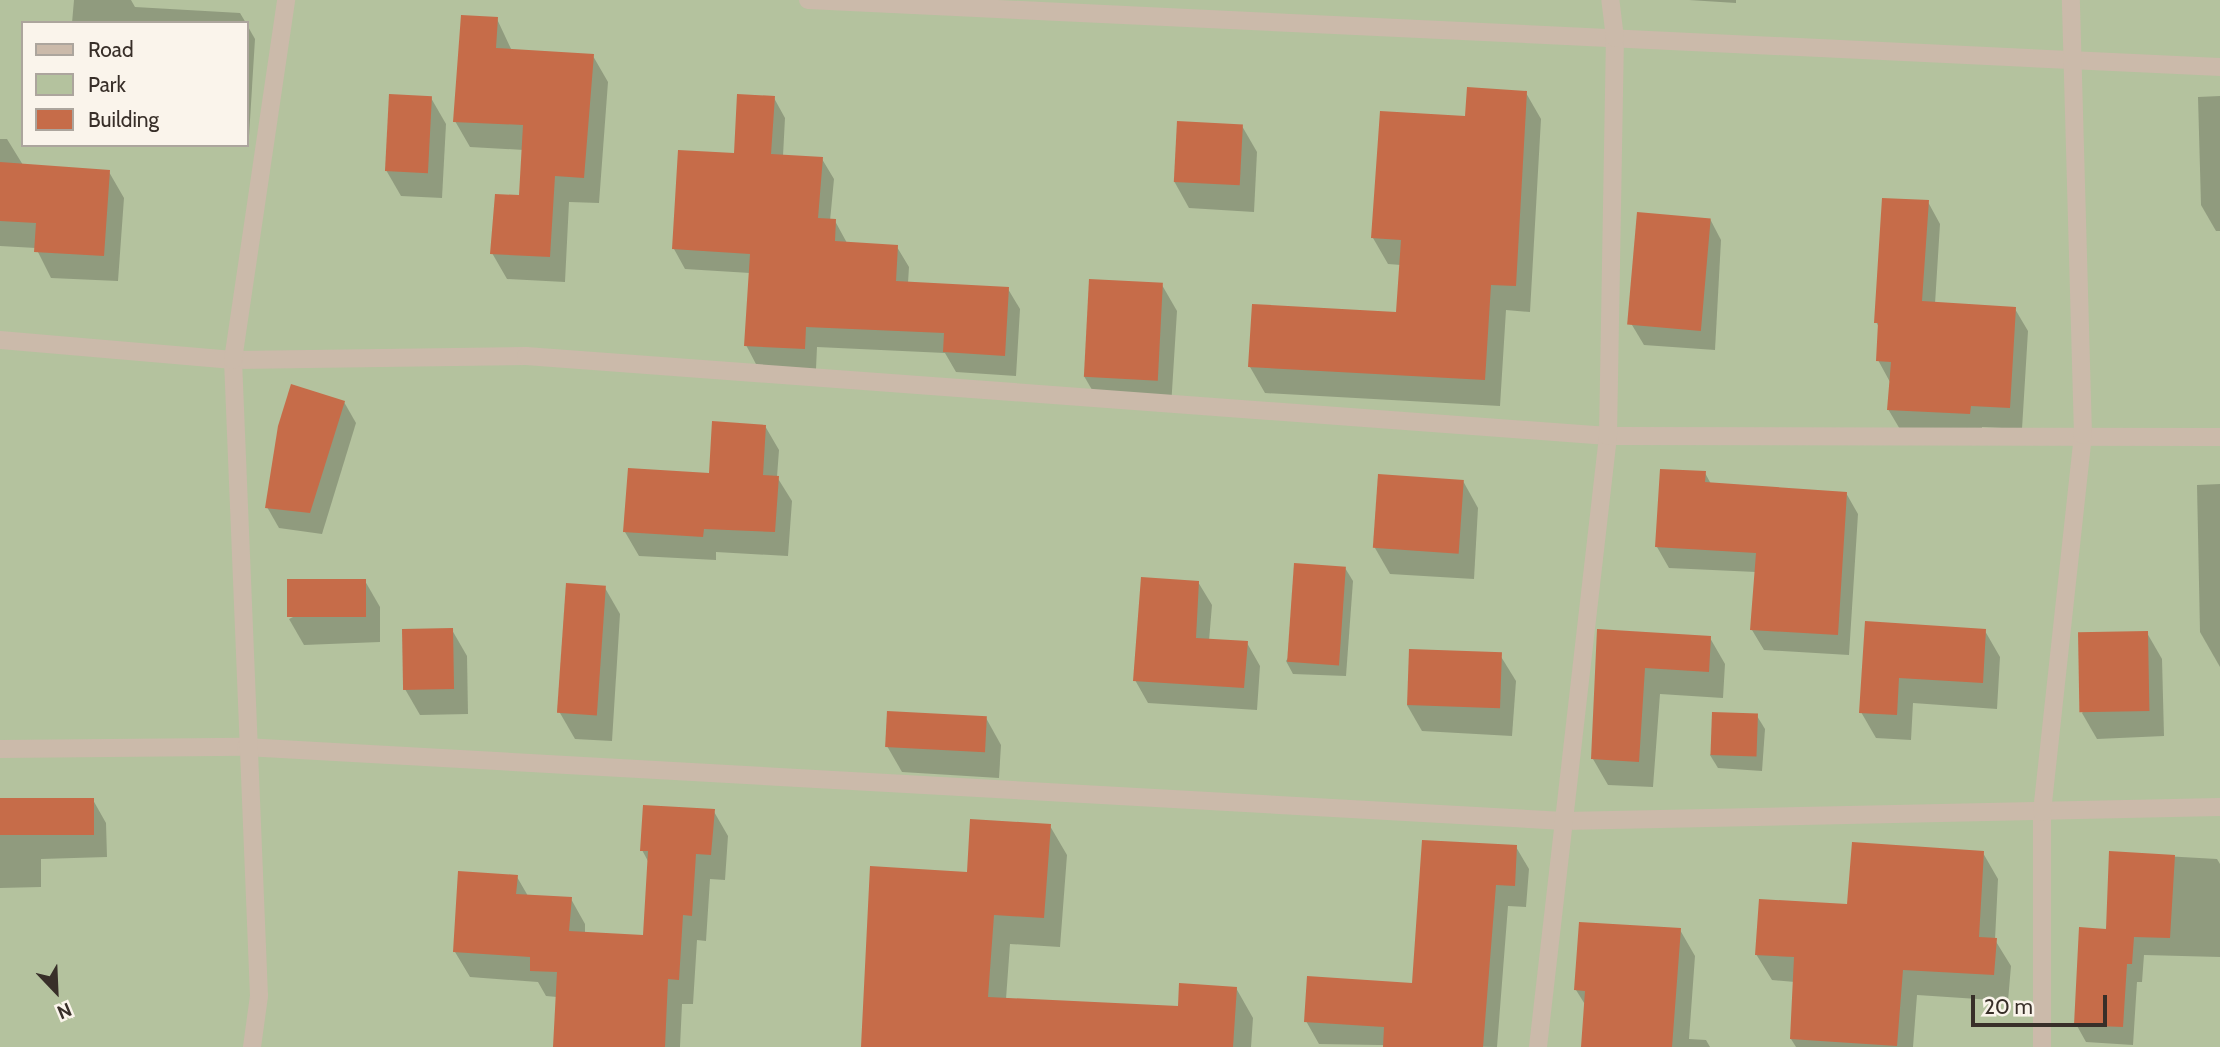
<!DOCTYPE html>
<html>
<head>
<meta charset="utf-8">
<style>
	body { margin:0 }
	#map { position:relative; width:2220px; height:1047px; overflow:hidden; background:#f3eade; font-family:Cabin,sans-serif }
	div>[style] { position:absolute }
	.green>* { inset:0; background:#b4c29e }
	.shadow>* { inset:0; background:#0003 }
	.building>* { inset:0; background:#c66c49; transform-origin:0 0 }
	.minor>* { height:18px; margin:-9px; padding:0 9px; transform-origin:9px; border-radius:9px; background:#cbbaaa }
	span { translate:-50% -50%; white-space:nowrap; text-align:center; line-height:1.15; -webkit-text-stroke:7px #faf4eb; paint-order:stroke }
	.legend { position:absolute; left:21px; top:21px; width:228px; height:126px; box-sizing:border-box; background:#faf4eb; border:2px solid #aca59d; margin:0; padding:9px 12px; list-style:none; font-size:21px; color:#382f29 }
	.legend li { display:flex; align-items:center; gap:14px; height:35px }
	.legend b { width:35px; border:2px solid #aca59d }
	.north { position:absolute; left:21px; top:956px; width:70px; height:70px; -webkit-text-stroke:5px #faf4eb; paint-order:stroke; rotate:157deg; font-size:19px; font-weight:700; line-height:28px; text-align:center; color:#382f29 }
	.north::after { content:''; display:block; margin:auto; width:24px; height:32px; background:#382f29; clip-path:polygon(50% 0,100% 100%,50% 72%,0 100%) }
	.scale { position:absolute; left:1971px; top:995px; width:136px; height:32px; box-sizing:border-box; border:4px solid #382f29; border-top:0; padding-left:9px; font-size:21px; line-height:24px; white-space:nowrap; color:#382f29; -webkit-text-stroke:5px #faf4eb; paint-order:stroke }
</style>
</head>
<body>
<div id="map">
	<div class="green">
		<i style="clip-path:polygon(evenodd,0 0,2220px 0,2220px 1047px,0 1047px,0 0,23px 23px,247px 23px,247px 145px,23px 145px,23px 23px)"></i>
	</div>
	<div class="shadow">
		<i style="clip-path:polygon(74px 0,131px 0,135px 7px,240px 13px,246px 23px,72px 23px)"></i>
		<i style="clip-path:polygon(1689px 0,1736px 0,1736px 3px)"></i>
		<i style="clip-path:polygon(497px 19px,512px 51px,593px 56px,608px 82px,599px 203px,569px 202px,565px 282px,507px 279px,492px 253px,521px 197px,524px 150px,470px 147px,455px 121px)"></i>
		<i style="clip-path:polygon(247px 25px,255px 39px,249px 136px,247px 135px)"></i>
		<i style="clip-path:polygon(1526px 93px,1541px 119px,1530px 312px,1506px 310px,1500px 406px,1265px 393px,1250px 367px,1397px 314px,1401px 265px,1388px 264px,1373px 238px,1467px 118px)"></i>
		<i style="clip-path:polygon(2220px 96px,2220px 231px,2216px 231px,2201px 205px,2198px 97px)"></i>
		<i style="clip-path:polygon(431px 98px,446px 124px,442px 198px,401px 196px,386px 170px)"></i>
		<i style="clip-path:polygon(774px 98px,785px 118px,783px 156px,822px 159px,834px 179px,830px 221px,835px 221px,847px 243px,897px 247px,909px 267px,908px 283px,1008px 289px,1020px 309px,1016px 376px,956px 372px,945px 353px,817px 347px,816px 369px,757px 366px,746px 345px,750px 273px,685px 269px,674px 249px)"></i>
		<i style="clip-path:polygon(1242px 126px,1257px 152px,1254px 212px,1189px 208px,1174px 181px)"></i>
		<i style="clip-path:polygon(0 139px,7px 139px,23px 165px,109px 172px,124px 198px,118px 281px,51px 278px,36px 248px,0 246px)"></i>
		<i style="clip-path:polygon(1928px 202px,1940px 224px,1935px 304px,2015px 309px,2028px 331px,2022px 429px,1982px 427px,1982px 436px,1901px 431px,1888px 409px,1890px 382px,1878px 360px,1880px 329px,1876px 322px)"></i>
		<i style="clip-path:polygon(1710px 219px,1721px 240px,1715px 350px,1644px 345px,1632px 325px)"></i>
		<i style="clip-path:polygon(1162px 285px,1177px 311px,1171px 407px,1099px 402px,1084px 376px)"></i>
		<i style="clip-path:polygon(344px 402px,356px 423px,322px 534px,279px 528px,267px 507px)"></i>
		<i style="clip-path:polygon(765px 426px,779px 450px,777px 477px,792px 501px,788px 556px,716px 552px,716px 560px,639px 556px,625px 532px,711px 475px)"></i>
		<i style="clip-path:polygon(1705px 473px,1711px 484px,1846px 493px,1858px 514px,1849px 655px,1764px 650px,1752px 630px,1756px 572px,1669px 568px,1657px 547px)"></i>
		<i style="clip-path:polygon(1463px 481px,1478px 508px,1474px 579px,1390px 574px,1375px 548px)"></i>
		<i style="clip-path:polygon(2220px 484px,2220px 667px,2200px 632px,2197px 485px)"></i>
		<i style="clip-path:polygon(1345px 568px,1353px 581px,1346px 676px,1293px 674px,1286px 661px)"></i>
		<i style="clip-path:polygon(365px 581px,380px 607px,380px 642px,304px 645px,289px 619px)"></i>
		<i style="clip-path:polygon(1198px 582px,1212px 605px,1209px 641px,1247px 643px,1260px 666px,1257px 710px,1148px 703px,1135px 680px)"></i>
		<i style="clip-path:polygon(605px 588px,620px 614px,612px 741px,575px 739px,560px 713px)"></i>
		<i style="clip-path:polygon(1867px 623px,1985px 631px,2000px 657px,1997px 709px,1913px 703px,1911px 740px,1876px 738px,1861px 712px)"></i>
		<i style="clip-path:polygon(452px 630px,467px 656px,468px 714px,420px 715px,405px 689px)"></i>
		<i style="clip-path:polygon(1599px 631px,1710px 638px,1725px 664px,1723px 698px,1660px 694px,1653px 787px,1608px 785px,1593px 759px)"></i>
		<i style="clip-path:polygon(2147px 633px,2162px 659px,2164px 736px,2097px 739px,2082px 713px)"></i>
		<i style="clip-path:polygon(1500px 655px,1516px 681px,1512px 736px,1422px 731px,1407px 705px)"></i>
		<i style="clip-path:polygon(1757px 716px,1765px 729px,1762px 771px,1718px 768px,1710px 755px)"></i>
		<i style="clip-path:polygon(986px 718px,1001px 745px,999px 778px,902px 772px,887px 746px)"></i>
		<i style="clip-path:polygon(93px 800px,106px 823px,107px 857px,41px 859px,41px 887px,0 888px,0 802px)"></i>
		<i style="clip-path:polygon(713px 810px,728px 836px,725px 880px,710px 879px,706px 941px,697px 940px,693px 1004px,682px 1004px,680px 1047px,555px 1047px,557px 997px,546px 996px,538px 982px,470px 977px,455px 952px,517px 877px,528px 896px,571px 899px,585px 924px,585px 933px,645px 937px,649px 863px,642px 850px)"></i>
		<i style="clip-path:polygon(1050px 826px,1067px 855px,1060px 947px,1010px 944px,1006px 999px,1179px 1008px,1236px 988px,1253px 1018px,1251px 1047px,863px 1047px,969px 874px)"></i>
		<i style="clip-path:polygon(1516px 847px,1529px 869px,1526px 907px,1508px 906px,1497px 1047px,1319px 1044px,1306px 1021px,1414px 985px)"></i>
		<i style="clip-path:polygon(1983px 853px,1998px 879px,1995px 940px,2011px 966px,2008px 1001px,1917px 995px,1913px 1047px,1796px 1047px,1791px 1039px,1795px 982px,1772px 980px,1756px 954px,1849px 906px)"></i>
		<i style="clip-path:polygon(2111px 853px,2217px 859px,2220px 864px,2220px 957px,2144px 955px,2142px 982px,2137px 982px,2133px 1045px,2086px 1042px,2076px 1024px,2107px 930px)"></i>
		<i style="clip-path:polygon(1680px 930px,1695px 956px,1689px 1039px,1706px 1040px,1710px 1047px,1583px 1047px,1586px 1006px,1576px 990px)"></i>
	</div>
	<div class="building">
		<i style="clip-path:polygon(461px 15px,498px 17px,496px 48px,594px 54px,584px 178px,555px 176px,550px 257px,490px 254px,495px 194px,519px 195px,523px 125px,453px 122px)"></i>
		<i style="clip-path:polygon(1467px 87px,1527px 91px,1516px 286px,1491px 285px,1485px 380px,1248px 367px,1252px 304px,1396px 312px,1401px 240px,1371px 238px,1380px 111px,1465px 116px)"></i>
		<i style="left:389px;top:94px;width:43px;height:77px;rotate:3deg"></i>
		<i style="clip-path:polygon(737px 94px,775px 96px,771px 154px,823px 157px,818px 218px,836px 219px,835px 241px,898px 245px,896px 281px,1009px 287px,1005px 356px,943px 352px,944px 333px,806px 327px,805px 349px,744px 346px,750px 254px,672px 249px,678px 150px,734px 153px)"></i>
		<i style="left:1177px;top:121px;width:66px;height:61px;rotate:3deg"></i>
		<i style="clip-path:polygon(0 162px,110px 170px,104px 256px,34px 252px,36px 223px,0 221px)"></i>
		<i style="clip-path:polygon(1882px 198px,1929px 200px,1922px 301px,2016px 307px,2010px 408px,1971px 406px,1970px 414px,1887px 410px,1891px 362px,1876px 361px,1878px 323px,1874px 323px)"></i>
		<i style="left:1637px;top:212px;width:74px;height:113px;rotate:5deg"></i>
		<i style="left:1089px;top:279px;width:74px;height:98px;rotate:3deg"></i>
		<i style="clip-path:polygon(291px 384px,345px 401px,310px 513px,265px 508px,278px 426px)"></i>
		<i style="clip-path:polygon(712px 421px,766px 425px,763px 475px,779px 476px,775px 532px,704px 529px,703px 537px,623px 532px,628px 468px,709px 473px)"></i>
		<i style="clip-path:polygon(1660px 469px,1706px 471px,1705px 482px,1847px 492px,1838px 635px,1750px 630px,1756px 553px,1655px 547px)"></i>
		<i style="left:1378px;top:474px;width:86px;height:74px;rotate:4deg"></i>
		<i style="left:1294px;top:563px;width:52px;height:99px;rotate:4deg"></i>
		<i style="clip-path:polygon(1141px 577px,1199px 581px,1196px 638px,1248px 641px,1244px 688px,1133px 681px)"></i>
		<i style="left:366px;top:579px;width:38px;height:79px;rotate:90deg"></i>
		<i style="left:566px;top:583px;width:40px;height:130px;rotate:4deg"></i>
		<i style="clip-path:polygon(1865px 621px,1986px 629px,1983px 683px,1899px 678px,1897px 715px,1859px 713px)"></i>
		<i style="left:453px;top:628px;width:61px;height:51px;rotate:89deg"></i>
		<i style="clip-path:polygon(1597px 629px,1711px 636px,1709px 672px,1645px 668px,1639px 762px,1591px 759px)"></i>
		<i style="left:2148px;top:631px;width:80px;height:70px;rotate:89deg"></i>
		<i style="left:1409px;top:649px;width:93px;height:56px;rotate:2deg"></i>
		<i style="left:887px;top:711px;width:100px;height:36px;rotate:3deg"></i>
		<i style="left:1712px;top:712px;width:46px;height:43px;rotate:2deg"></i>
		<i style="left:94px;top:798px;width:37px;height:94px;rotate:90deg"></i>
		<i style="clip-path:polygon(643px 805px,715px 809px,711px 855px,696px 854px,692px 916px,683px 915px,679px 980px,668px 979px,665px 1047px,553px 1047px,557px 972px,530px 971px,530px 957px,453px 952px,458px 871px,518px 875px,516px 894px,572px 897px,569px 931px,643px 935px,648px 851px,640px 851px)"></i>
		<i style="clip-path:polygon(970px 819px,1051px 824px,1044px 918px,994px 915px,988px 997px,1178px 1006px,1179px 983px,1237px 987px,1233px 1047px,861px 1047px,870px 866px,967px 872px)"></i>
		<i style="clip-path:polygon(1422px 840px,1517px 845px,1515px 886px,1496px 885px,1483px 1047px,1383px 1047px,1384px 1027px,1304px 1022px,1307px 976px,1412px 983px)"></i>
		<i style="clip-path:polygon(1852px 842px,1984px 851px,1979px 937px,1997px 938px,1994px 975px,1903px 970px,1897px 1046px,1790px 1039px,1794px 957px,1755px 955px,1759px 899px,1847px 904px)"></i>
		<i style="clip-path:polygon(2109px 851px,2175px 855px,2170px 938px,2134px 937px,2132px 964px,2127px 964px,2123px 1027px,2074px 1025px,2079px 927px,2106px 929px)"></i>
		<i style="clip-path:polygon(1579px 922px,1681px 928px,1672px 1047px,1581px 1047px,1585px 991px,1574px 990px)"></i>
	</div>
	<div class="minor">
		<i style="left:808px;top:0;width:1414px;rotate:2.72deg"></i>
		<i style="left:0;top:340px;width:234px;rotate:4.9deg"></i>
		<i style="left:233px;top:360px;width:293px;rotate:-0.8deg"></i>
		<i style="left:526px;top:356px;width:1085px;rotate:4.23deg"></i>
		<i style="left:1608px;top:436px;width:612px;rotate:0.09deg"></i>
		<i style="left:0;top:749px;width:246px;rotate:-0.5deg"></i>
		<i style="left:246px;top:747px;width:1320px;rotate:3.21deg"></i>
		<i style="left:1564px;top:821px;width:656px;rotate:-1.22deg"></i>
		<i style="left:252px;top:1047px;width:51px;rotate:-82.2deg"></i>
		<i style="left:259px;top:996px;width:637px;rotate:-92.34deg"></i>
		<i style="left:233px;top:360px;width:364px;rotate:-81.6deg"></i>
		<i style="left:1538px;top:1047px;width:615px;rotate:-83.46deg"></i>
		<i style="left:1608px;top:436px;width:398px;rotate:-89deg"></i>
		<i style="left:1615px;top:38px;width:38px;rotate:-97deg"></i>
		<i style="left:2042px;top:1047px;width:235px;rotate:-90deg"></i>
		<i style="left:2042px;top:812px;width:379px;rotate:-83.8deg"></i>
		<i style="left:2083px;top:435px;width:435px;rotate:-91.6deg"></i>
	</div>
	<ul class="legend">
	<li><b style="height:9px;background:#cbbaaa"></b>Road</li>
	<li><b style="height:19px;background:#b4c29e"></b>Park</li>
	<li><b style="height:19px;background:#c66c49"></b>Building</li>
	</ul>
	<div class="north">N</div>
	<div class="scale">20 m</div>
</div>
</body>
</html>
